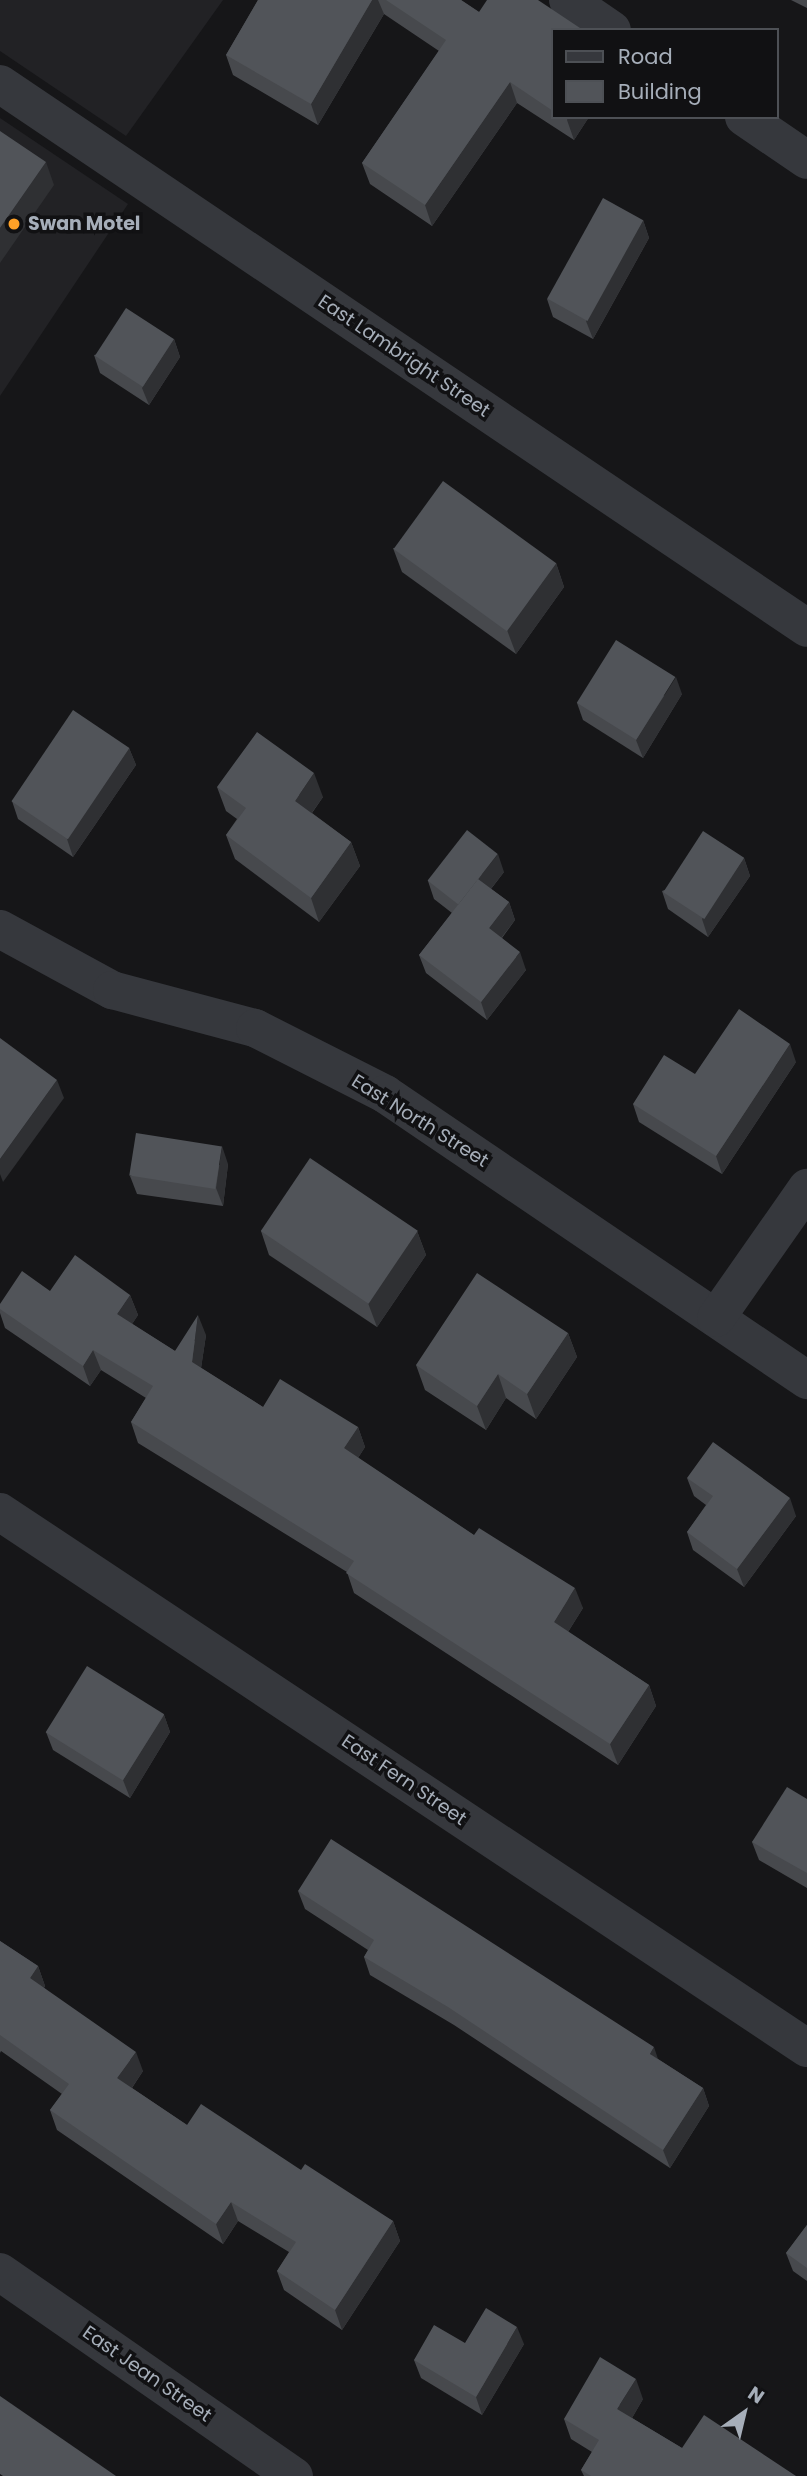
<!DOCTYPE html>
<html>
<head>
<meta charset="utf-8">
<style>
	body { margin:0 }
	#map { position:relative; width:807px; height:2476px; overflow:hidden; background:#161618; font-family:Poppins,sans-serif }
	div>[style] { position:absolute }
	.built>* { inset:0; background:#222225 }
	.minor>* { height:38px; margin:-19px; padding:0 19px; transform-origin:19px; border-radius:19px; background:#36383d }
	.wall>* { inset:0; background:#47494d }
	.shaded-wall>* { inset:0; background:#2f3033 }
	.building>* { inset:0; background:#515459; transform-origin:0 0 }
	.dots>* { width:19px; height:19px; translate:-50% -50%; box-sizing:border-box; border:4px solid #111113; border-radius:50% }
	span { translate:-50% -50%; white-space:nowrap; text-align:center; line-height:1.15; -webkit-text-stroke:7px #111113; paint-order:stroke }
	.poi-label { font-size:19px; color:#a6aeb9; font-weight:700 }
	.left { translate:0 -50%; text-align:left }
	.street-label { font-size:19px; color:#a6aeb9 }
	.legend { position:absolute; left:551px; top:28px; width:228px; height:91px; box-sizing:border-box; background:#111113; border:2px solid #4d5055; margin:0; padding:9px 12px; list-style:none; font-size:21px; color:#a6aeb9 }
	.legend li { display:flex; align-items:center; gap:14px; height:35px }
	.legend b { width:35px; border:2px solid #4d5055 }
	.north { position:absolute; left:709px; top:2378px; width:70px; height:70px; -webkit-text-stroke:5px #111113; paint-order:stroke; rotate:34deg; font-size:19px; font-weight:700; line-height:28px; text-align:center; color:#a6aeb9 }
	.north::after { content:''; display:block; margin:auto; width:24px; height:32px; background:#a6aeb9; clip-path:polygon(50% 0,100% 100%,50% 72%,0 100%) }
</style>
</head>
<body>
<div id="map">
	<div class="built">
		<i style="clip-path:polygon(0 0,223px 0,126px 136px,0 51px)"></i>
		<i style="clip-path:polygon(0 118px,128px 204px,0 396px)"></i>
	</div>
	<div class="minor">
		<i style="left:568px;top:0;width:53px;rotate:34.3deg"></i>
		<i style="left:0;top:84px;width:973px;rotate:33.98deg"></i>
		<i style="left:744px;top:117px;width:76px;rotate:34.3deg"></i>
		<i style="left:0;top:929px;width:128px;rotate:28.6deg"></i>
		<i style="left:112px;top:990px;width:148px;rotate:14.9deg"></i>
		<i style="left:255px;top:1028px;width:146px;rotate:26.9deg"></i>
		<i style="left:385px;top:1094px;width:510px;rotate:34.13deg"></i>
		<i style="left:716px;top:1318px;width:159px;rotate:-55deg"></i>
		<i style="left:0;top:1512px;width:969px;rotate:33.59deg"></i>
		<i style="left:0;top:2272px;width:358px;rotate:34.8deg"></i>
	</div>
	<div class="wall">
		<i style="clip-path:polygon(258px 0,461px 0,479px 12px,553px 30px,553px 117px,589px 117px,574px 140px,517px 103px,432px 226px,370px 184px,362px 163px,439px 51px,384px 14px,318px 125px,233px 75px,226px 55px)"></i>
		<i style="clip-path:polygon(791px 0,807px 0,807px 8px)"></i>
		<i style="clip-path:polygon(643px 220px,649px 238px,593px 339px,553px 317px,547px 299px)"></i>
		<i style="clip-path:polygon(174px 339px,180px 357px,149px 405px,100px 373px,94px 355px)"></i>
		<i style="clip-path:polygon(393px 548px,556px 563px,564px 587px,516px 654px,402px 572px)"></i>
		<i style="clip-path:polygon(682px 694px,643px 758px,583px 720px,577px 703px)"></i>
		<i style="clip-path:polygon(129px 748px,136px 765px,73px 857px,18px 819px,12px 801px)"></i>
		<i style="clip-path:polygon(217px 787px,323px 797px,312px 813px,351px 842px,360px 866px,319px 922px,235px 859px,226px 835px,237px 819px,226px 811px)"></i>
		<i style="clip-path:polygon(744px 858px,750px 876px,708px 937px,668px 909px,662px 891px)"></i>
		<i style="clip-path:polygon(504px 872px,491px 889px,509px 902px,515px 920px,502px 938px,526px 970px,487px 1020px,426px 973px,419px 955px,452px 913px,434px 899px,428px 881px)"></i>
		<i style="clip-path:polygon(796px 1062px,722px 1174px,639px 1122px,633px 1104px)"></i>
		<i style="clip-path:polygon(228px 1164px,223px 1206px,137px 1194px,130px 1176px)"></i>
		<i style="clip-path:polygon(261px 1231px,417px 1231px,426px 1255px,377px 1327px,269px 1255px)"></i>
		<i style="clip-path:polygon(50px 1291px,130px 1295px,138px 1315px,132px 1324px,175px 1351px,206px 1335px,201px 1368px,263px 1407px,358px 1427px,365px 1447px,358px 1458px,583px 1608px,568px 1632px,649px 1685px,656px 1706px,618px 1765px,354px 1593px,347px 1572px,138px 1443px,131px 1422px,146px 1398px,101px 1370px,90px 1386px,5px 1328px,0 1313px,0 1304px)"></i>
		<i style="clip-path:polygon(568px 1333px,577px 1357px,536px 1419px,506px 1398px,486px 1430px,425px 1390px,416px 1365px)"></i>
		<i style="clip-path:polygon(687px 1478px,796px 1516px,744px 1587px,693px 1550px,687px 1532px,706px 1505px,694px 1496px)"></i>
		<i style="clip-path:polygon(164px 1715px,170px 1732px,130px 1798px,53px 1750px,46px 1732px)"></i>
		<i style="clip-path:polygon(807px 1799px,807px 1888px,759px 1860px,752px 1842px)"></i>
		<i style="clip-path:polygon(298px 1891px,658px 2059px,703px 2088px,709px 2106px,670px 2168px,454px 2025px,370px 1975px,364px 1957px,368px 1950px,305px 1909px)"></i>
		<i style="clip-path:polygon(0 1941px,38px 1966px,45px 1986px,44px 1988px,143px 2071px,132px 2088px,187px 2125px,301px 2170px,393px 2221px,400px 2241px,342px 2330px,284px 2290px,277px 2271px,289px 2252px,238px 2221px,223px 2244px,57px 2130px,50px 2110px,62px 2094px,1px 2051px,0 2053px)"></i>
		<i style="clip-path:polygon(807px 2225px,807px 2281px,793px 2271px,786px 2253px)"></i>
		<i style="clip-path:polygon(465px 2343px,524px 2344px,482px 2415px,421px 2378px,414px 2360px)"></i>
		<i style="clip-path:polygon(643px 2399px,632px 2418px,682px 2448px,796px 2476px,584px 2476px,581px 2470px,592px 2452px,571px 2439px,564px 2419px)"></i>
	</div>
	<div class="shaded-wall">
		<i style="clip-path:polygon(372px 0,378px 0,384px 14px,318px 125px,311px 104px)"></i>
		<i style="clip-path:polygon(510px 82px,517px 103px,432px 226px,425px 205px)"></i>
		<i style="clip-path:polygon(568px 117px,589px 117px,574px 140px,567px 120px)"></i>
		<i style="clip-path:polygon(46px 162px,54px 185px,0 263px,0 228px)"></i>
		<i style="clip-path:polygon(643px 220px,649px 238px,593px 339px,586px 321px)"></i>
		<i style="clip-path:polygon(174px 339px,180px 357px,149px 405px,142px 388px)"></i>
		<i style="clip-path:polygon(556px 563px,564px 587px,516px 654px,507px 630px)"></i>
		<i style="clip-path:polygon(676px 677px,682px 694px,643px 758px,636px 740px)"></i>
		<i style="clip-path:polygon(129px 748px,136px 765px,73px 857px,67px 839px)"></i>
		<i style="clip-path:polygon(314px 773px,323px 797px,303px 825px,295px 801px)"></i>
		<i style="clip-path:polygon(351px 842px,360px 866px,319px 922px,311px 898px)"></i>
		<i style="clip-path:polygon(498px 854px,504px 872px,465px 922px,458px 904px)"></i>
		<i style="clip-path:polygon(744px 858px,750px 876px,708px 937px,702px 919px)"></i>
		<i style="clip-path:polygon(509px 902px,515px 920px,495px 946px,489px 928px)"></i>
		<i style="clip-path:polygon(520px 952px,526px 970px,487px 1020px,481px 1002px)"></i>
		<i style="clip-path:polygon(790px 1044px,796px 1062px,722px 1174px,716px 1156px)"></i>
		<i style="clip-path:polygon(57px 1080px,64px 1098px,3px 1182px,0 1174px,0 1159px)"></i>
		<i style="clip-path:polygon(222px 1146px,228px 1164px,223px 1206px,216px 1188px)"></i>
		<i style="clip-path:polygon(417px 1231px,426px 1255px,377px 1327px,368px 1303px)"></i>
		<i style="clip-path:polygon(130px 1295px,138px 1315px,125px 1335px,117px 1314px)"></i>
		<i style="clip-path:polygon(198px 1315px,206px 1335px,199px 1382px,192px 1362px)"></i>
		<i style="clip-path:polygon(568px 1333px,577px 1357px,536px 1419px,527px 1394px)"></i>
		<i style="clip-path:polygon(93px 1350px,101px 1370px,90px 1386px,83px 1366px)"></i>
		<i style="clip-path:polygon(498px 1374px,506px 1398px,486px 1430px,477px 1406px)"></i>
		<i style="clip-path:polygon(358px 1427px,365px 1447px,351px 1469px,344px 1448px)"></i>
		<i style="clip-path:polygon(790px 1498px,796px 1516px,744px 1587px,737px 1569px)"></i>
		<i style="clip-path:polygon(575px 1588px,583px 1608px,561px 1643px,554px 1622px)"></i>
		<i style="clip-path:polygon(649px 1685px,656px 1706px,618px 1765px,610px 1744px)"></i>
		<i style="clip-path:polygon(164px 1715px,170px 1732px,130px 1798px,123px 1780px)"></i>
		<i style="clip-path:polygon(38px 1966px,45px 1986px,37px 1998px,30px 1978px)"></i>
		<i style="clip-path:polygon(654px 2047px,660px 2065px,650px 2054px)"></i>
		<i style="clip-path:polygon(136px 2052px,143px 2071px,125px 2098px,117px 2078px)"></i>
		<i style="clip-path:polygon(703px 2088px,709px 2106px,670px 2168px,663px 2150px)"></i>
		<i style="clip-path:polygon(231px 2202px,238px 2221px,223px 2244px,216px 2224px)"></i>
		<i style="clip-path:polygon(393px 2221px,400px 2241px,342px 2330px,335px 2310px)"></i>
		<i style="clip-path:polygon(517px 2327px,524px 2344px,482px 2415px,476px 2397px)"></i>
		<i style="clip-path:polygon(636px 2379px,643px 2399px,625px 2430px,617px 2409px)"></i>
	</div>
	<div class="building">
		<i style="clip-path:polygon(258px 0,372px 0,311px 104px,226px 55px)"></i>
		<i style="clip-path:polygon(386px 0,461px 0,479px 12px,487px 0,538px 0,583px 30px,553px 30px,553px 111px,510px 82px,425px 205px,362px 163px,446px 40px)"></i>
		<i style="clip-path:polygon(0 131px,46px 162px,0 228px)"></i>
		<i style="left:603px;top:198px;width:46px;height:115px;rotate:29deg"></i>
		<i style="left:126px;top:308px;width:57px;height:57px;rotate:33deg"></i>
		<i style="left:443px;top:481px;width:140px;height:84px;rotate:36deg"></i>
		<i style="left:616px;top:640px;width:70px;height:74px;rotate:32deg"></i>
		<i style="left:73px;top:710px;width:68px;height:110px;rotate:34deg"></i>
		<i style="clip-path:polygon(257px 732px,314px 773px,295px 801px,351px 842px,311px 898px,226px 835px,246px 808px,217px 787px)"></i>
		<i style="left:467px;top:830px;width:39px;height:64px;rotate:38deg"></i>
		<i style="left:703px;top:831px;width:49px;height:73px;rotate:33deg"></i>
		<i style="clip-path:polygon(478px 879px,509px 902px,489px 928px,520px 952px,481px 1002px,419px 955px)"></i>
		<i style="clip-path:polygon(739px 1009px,790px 1044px,716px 1156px,633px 1104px,664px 1055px,695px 1074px)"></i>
		<i style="clip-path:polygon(0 1038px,57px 1080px,0 1159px)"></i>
		<i style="left:136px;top:1133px;width:87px;height:43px;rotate:9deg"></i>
		<i style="left:310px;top:1158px;width:130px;height:88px;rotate:34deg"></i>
		<i style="clip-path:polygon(75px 1255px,130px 1295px,117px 1314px,175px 1351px,198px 1315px,192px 1362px,263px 1407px,280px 1379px,358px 1427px,344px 1448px,474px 1535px,479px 1528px,575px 1588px,554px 1622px,649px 1685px,610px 1744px,346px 1573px,354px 1561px,131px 1422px,153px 1386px,93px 1350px,83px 1366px,0 1309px,0 1304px,22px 1271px,50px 1291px)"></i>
		<i style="clip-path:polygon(477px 1273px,568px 1333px,527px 1394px,498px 1374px,477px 1406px,416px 1365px)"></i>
		<i style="clip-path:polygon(713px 1442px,790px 1498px,737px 1569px,687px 1532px,713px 1496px,687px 1478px)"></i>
		<i style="left:87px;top:1666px;width:91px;height:78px;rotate:32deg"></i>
		<i style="clip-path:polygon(787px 1787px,807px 1799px,807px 1873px,752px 1842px)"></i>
		<i style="clip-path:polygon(331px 1839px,654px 2047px,650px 2054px,703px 2088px,663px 2150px,448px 2007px,364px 1957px,374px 1940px,298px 1891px)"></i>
		<i style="clip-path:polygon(0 1941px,38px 1966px,30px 1978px,136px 2052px,117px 2078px,187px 2125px,201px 2104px,301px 2170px,305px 2164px,393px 2221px,335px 2310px,277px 2271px,296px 2242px,231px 2202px,216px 2224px,50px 2110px,69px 2084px,0 2035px)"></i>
		<i style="clip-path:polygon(807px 2225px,807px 2268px,786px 2253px)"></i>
		<i style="clip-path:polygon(486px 2308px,517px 2327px,476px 2397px,414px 2360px,434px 2325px,465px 2343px)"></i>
		<i style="clip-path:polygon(600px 2357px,636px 2379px,617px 2409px,682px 2448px,704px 2415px,796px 2476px,591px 2476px,581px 2470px,599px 2440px,564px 2419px)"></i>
		<i style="clip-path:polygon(0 2396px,116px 2476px,3px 2476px,0 2474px)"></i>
	</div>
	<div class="dots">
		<i style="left:14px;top:224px;background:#ffa127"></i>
	</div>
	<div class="poi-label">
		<span class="left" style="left:28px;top:224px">Swan Motel</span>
	</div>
	<div class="street-label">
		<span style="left:404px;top:356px;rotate:34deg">East Lambright Street</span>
		<span style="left:420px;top:1121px;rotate:32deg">East North Street</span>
		<span style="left:404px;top:1780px;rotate:34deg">East Fern Street</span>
		<span style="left:147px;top:2374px;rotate:35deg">East Jean Street</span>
	</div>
	<ul class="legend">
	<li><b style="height:9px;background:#36383d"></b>Road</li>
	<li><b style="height:19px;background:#515459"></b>Building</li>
	</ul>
	<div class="north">N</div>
</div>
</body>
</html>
